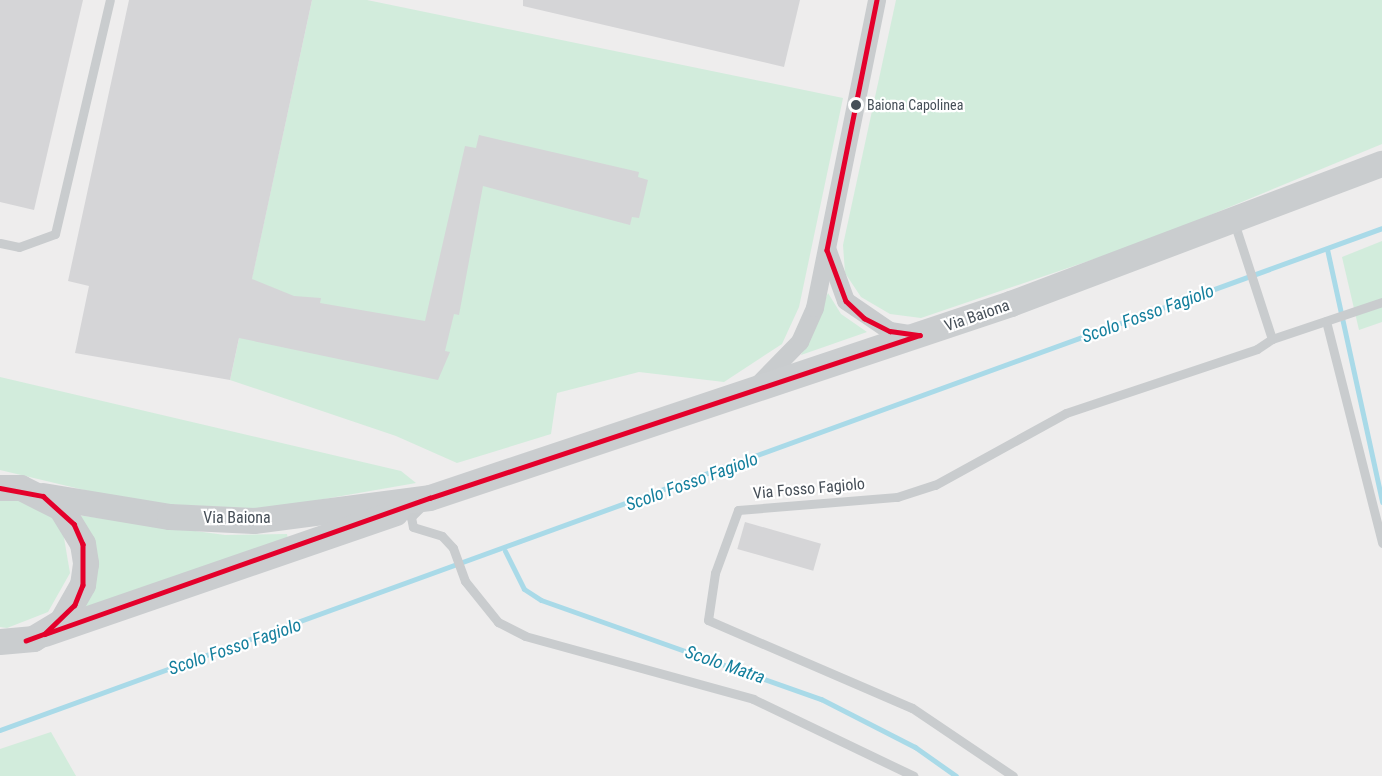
<!DOCTYPE html>
<html>
<head>
<meta charset="utf-8">
<style>
	body { margin:0 }
	#map { position:relative; width:1382px; height:776px; overflow:hidden; background:#eeeded; font-family:"Roboto Condensed",sans-serif }
	div>[style] { position:absolute }
	.green>* { inset:0; background:#d2ecdc }
	.stream>* { height:5px; margin:-2.5px; padding:0 2.5px; transform-origin:2.5px; border-radius:2.5px; background:#a9dae8 }
	.building>* { inset:0; background:#d5d5d7; transform-origin:0 0 }
	.service>* { height:9px; margin:-4.5px; padding:0 4.5px; transform-origin:4.5px; border-radius:4.5px; background:#c9ccce }
	.minor>* { height:18px; margin:-9px; padding:0 9px; transform-origin:9px; border-radius:9px; background:#c9ccce }
	.secondary>* { height:26px; margin:-13px; padding:0 13px; transform-origin:13px; border-radius:13px; background:#cacdcf }
	.bus-1>* { height:4.5px; margin:-2.25px; padding:0 2.25px; transform-origin:2.25px; border-radius:2.25px; background:#e4002b }
	.dots>* { width:16px; height:16px; translate:-50% -50%; box-sizing:border-box; border:3px solid #fff; border-radius:50% }
	span { translate:-50% -50%; white-space:nowrap; text-align:center; line-height:1.15; -webkit-text-stroke:4.5px #fff; paint-order:stroke }
	.bus-label { font-size:14px; color:#464f58 }
	.left { translate:0 -50%; text-align:left }
	.street-label { font-size:16px; color:#464f58 }
	.water-label { font-size:18px; color:#147f9d; font-style:italic }
</style>
</head>
<body>
<div id="map">
	<div class="green">
		<i style="clip-path:polygon(312px 0,367px 0,843px 98px,799px 307px,782px 344px,724px 382px,639px 372px,557px 393px,551px 434px,457px 463px,396px 436px,230px 380px)"></i>
		<i style="clip-path:polygon(896px 0,1382px 0,1382px 144px,1150px 240px,921px 318px,890px 314px,861px 297px,845px 273px,843px 245px)"></i>
		<i style="clip-path:polygon(1382px 241px,1382px 322px,1359px 330px,1342px 257px)"></i>
		<i style="clip-path:polygon(828px 293px,841px 314px,867px 332px,801px 355px)"></i>
		<i style="clip-path:polygon(0 377px,401px 471px,416px 483px,267px 509px,139px 503px,0 470px)"></i>
		<i style="clip-path:polygon(13px 497px,50px 515px,63px 532px,70px 573px,48px 612px,7px 628px,0 627px,0 498px)"></i>
		<i style="clip-path:polygon(77px 515px,225px 535px,287px 534px,288px 539px,79px 610px)"></i>
		<i style="clip-path:polygon(51px 732px,76px 776px,0 776px,0 749px)"></i>
	</div>
	<div class="stream">
		<i style="left:1327px;top:249px;width:259px;rotate:77.7deg"></i>
		<i style="left:505px;top:551px;width:42px;rotate:63.4deg"></i>
		<i style="left:524px;top:589px;width:20px;rotate:33deg"></i>
		<i style="left:541px;top:600px;width:297px;rotate:19.5deg"></i>
		<i style="left:821px;top:699px;width:106px;rotate:27.1deg"></i>
		<i style="left:915px;top:747px;width:50px;rotate:35.3deg"></i>
		<i style="left:0;top:730px;width:1470px;rotate:-19.96deg"></i>
	</div>
	<div class="building">
		<i style="clip-path:polygon(0 0,83px 0,34px 210px,0 202px)"></i>
		<i style="clip-path:polygon(129px 0,312px 0,252px 279px,294px 296px,321px 298px,320px 303px,425px 321px,465px 146px,476px 148px,479px 135px,639px 172px,638px 177px,648px 180px,639px 218px,632px 217px,630px 225px,483px 186px,459px 315px,454px 314px,445px 351px,450px 352px,438px 380px,239px 338px,230px 380px,75px 353px,89px 286px,68px 281px)"></i>
		<i style="clip-path:polygon(523px 0,800px 0,784px 67px,523px 6px)"></i>
		<i style="left:745px;top:522px;width:79px;height:28px;rotate:16deg"></i>
	</div>
	<div class="service">
		<i style="left:0;top:243px;width:19px;rotate:12deg"></i>
		<i style="left:19px;top:247px;width:38px;rotate:-20deg"></i>
		<i style="left:55px;top:234px;width:240px;rotate:-76.8deg"></i>
		<i style="left:1326px;top:321px;width:229px;rotate:75.8deg"></i>
		<i style="left:1272px;top:339px;width:116px;rotate:-18.6deg"></i>
		<i style="left:422px;top:506px;width:16px;rotate:135deg"></i>
		<i style="left:411px;top:517px;width:10px;rotate:79deg"></i>
		<i style="left:413px;top:527px;width:30px;rotate:17deg"></i>
		<i style="left:442px;top:536px;width:16px;rotate:47deg"></i>
		<i style="left:453px;top:548px;width:35px;rotate:70deg"></i>
		<i style="left:465px;top:581px;width:53px;rotate:51.2deg"></i>
		<i style="left:498px;top:622px;width:30px;rotate:27deg"></i>
		<i style="left:525px;top:636px;width:237px;rotate:15.4deg"></i>
		<i style="left:753px;top:699px;width:178px;rotate:25.6deg"></i>
		<i style="left:1013px;top:776px;width:122px;rotate:-146deg"></i>
		<i style="left:912px;top:708px;width:222px;rotate:-156.7deg"></i>
		<i style="left:708px;top:620px;width:48px;rotate:-81.5deg"></i>
		<i style="left:715px;top:573px;width:67px;rotate:-69.9deg"></i>
		<i style="left:738px;top:510px;width:160px;rotate:-4.7deg"></i>
		<i style="left:897px;top:497px;width:40px;rotate:-18deg"></i>
		<i style="left:935px;top:485px;width:149px;rotate:-28.8deg"></i>
		<i style="left:1066px;top:413px;width:201px;rotate:-18.5deg"></i>
		<i style="left:1257px;top:349px;width:18px;rotate:-34deg"></i>
		<i style="left:1272px;top:339px;width:123px;rotate:-108deg"></i>
	</div>
	<div class="minor">
		<i style="left:828px;top:251px;width:53px;rotate:70.2deg"></i>
		<i style="left:846px;top:301px;width:53px;rotate:34.3deg"></i>
		<i style="left:890px;top:331px;width:24px;rotate:9deg"></i>
		<i style="left:759px;top:384px;width:59px;rotate:-45.7deg"></i>
		<i style="left:800px;top:342px;width:37px;rotate:-66deg"></i>
		<i style="left:815px;top:308px;width:314px;rotate:-78.6deg"></i>
	</div>
	<div class="secondary">
		<i style="left:0;top:488px;width:21px"></i>
		<i style="left:21px;top:488px;width:45px;rotate:26.6deg"></i>
		<i style="left:61px;top:508px;width:42px;rotate:58.6deg"></i>
		<i style="left:83px;top:544px;width:20px;rotate:81deg"></i>
		<i style="left:86px;top:564px;width:21px;rotate:98deg"></i>
		<i style="left:83px;top:585px;width:43px;rotate:119.6deg"></i>
		<i style="left:62px;top:622px;width:33px;rotate:149deg"></i>
		<i style="left:34px;top:639px;width:34px;rotate:175deg"></i>
		<i style="left:43px;top:496px;width:129px;rotate:9.4deg"></i>
		<i style="left:170px;top:517px;width:84px;rotate:2.7deg"></i>
		<i style="left:254px;top:521px;width:177px;rotate:-7.4deg"></i>
		<i style="left:430px;top:498px;width:613px;rotate:-18.46deg"></i>
		<i style="left:1011px;top:304px;width:397px;rotate:-20.7deg"></i>
		<i style="left:45px;top:634px;width:371px;rotate:-19deg"></i>
	</div>
	<div class="bus-1">
		<i style="left:877px;top:0;width:255px;rotate:101.3deg"></i>
		<i style="left:827px;top:250px;width:54px;rotate:69.6deg"></i>
		<i style="left:846px;top:301px;width:25px;rotate:43deg"></i>
		<i style="left:864px;top:318px;width:29px;rotate:27deg"></i>
		<i style="left:890px;top:331px;width:30px;rotate:8deg"></i>
		<i style="left:0;top:488px;width:44px;rotate:10.5deg"></i>
		<i style="left:43px;top:496px;width:42px;rotate:42.1deg"></i>
		<i style="left:74px;top:524px;width:22px;rotate:66deg"></i>
		<i style="left:83px;top:544px;width:41px;rotate:90deg"></i>
		<i style="left:83px;top:585px;width:22px;rotate:112deg"></i>
		<i style="left:75px;top:605px;width:42px;rotate:136deg"></i>
		<i style="left:45px;top:634px;width:20px;rotate:160deg"></i>
		<i style="left:45px;top:634px;width:408px;rotate:-19.5deg"></i>
		<i style="left:430px;top:498px;width:516px;rotate:-18.4deg"></i>
	</div>
	<div class="dots">
		<i style="left:856px;top:105px;background:#464f58"></i>
	</div>
	<div class="bus-label">
		<span class="left" style="left:867px;top:105px">Baiona Capolinea</span>
	</div>
	<div class="street-label">
		<span style="left:977px;top:316px;rotate:-19deg">Via Baiona</span>
		<span style="left:809px;top:489px;rotate:-5deg">Via Fosso Fagiolo</span>
		<span style="left:237px;top:518px">Via Baiona</span>
	</div>
	<div class="water-label">
		<span style="left:1148px;top:314px;rotate:-20deg">Scolo Fosso Fagiolo</span>
		<span style="left:692px;top:482px;rotate:-20deg">Scolo Fosso Fagiolo</span>
		<span style="left:235px;top:647px;rotate:-19deg">Scolo Fosso Fagiolo</span>
		<span style="left:725px;top:665px;rotate:19deg">Scolo Matra</span>
	</div>
</div>
</body>
</html>
